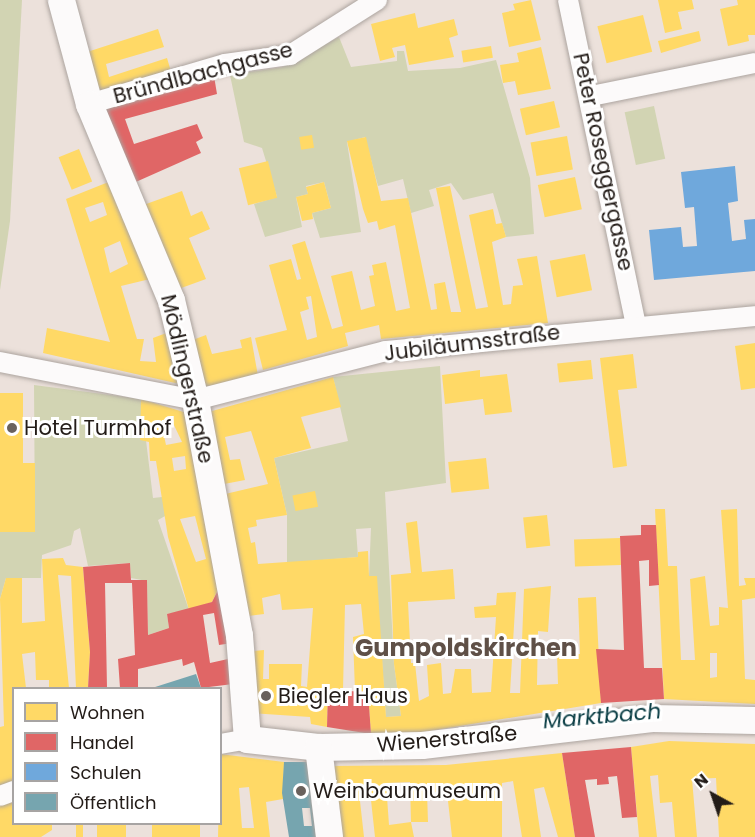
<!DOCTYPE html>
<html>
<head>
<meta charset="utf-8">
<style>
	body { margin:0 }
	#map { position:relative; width:755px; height:837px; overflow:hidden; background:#ece1db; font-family:Poppins,sans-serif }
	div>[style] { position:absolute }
	.green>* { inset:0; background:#d2d4b3; transform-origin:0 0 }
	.homes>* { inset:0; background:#ffd966; transform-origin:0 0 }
	.shops>* { inset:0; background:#e06666 }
	.schools>* { inset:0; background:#6fa8dc }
	.public>* { inset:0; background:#76a5af }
	.roads { filter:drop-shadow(0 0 2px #aca49f) drop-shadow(0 0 2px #aca49f) }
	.street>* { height:20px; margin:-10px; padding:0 10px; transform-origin:10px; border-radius:10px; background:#fcfafa }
	.secondary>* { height:27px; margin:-13.5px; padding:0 13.5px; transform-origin:13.5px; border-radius:13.5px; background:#fcfafa }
	.dots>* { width:16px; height:16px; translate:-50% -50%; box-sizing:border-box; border:3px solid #fff; border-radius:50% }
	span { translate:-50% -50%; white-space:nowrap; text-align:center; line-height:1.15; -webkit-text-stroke:6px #fff; paint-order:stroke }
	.street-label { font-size:21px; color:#231c18 }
	.poi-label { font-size:21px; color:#231c18 }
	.left { translate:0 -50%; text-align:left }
	.water-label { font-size:22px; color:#083c43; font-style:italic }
	.quarter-label { font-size:24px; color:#5f5047; font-weight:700 }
	.legend { position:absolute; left:12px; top:687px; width:210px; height:138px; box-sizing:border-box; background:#fff; border:2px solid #a7a4a3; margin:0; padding:8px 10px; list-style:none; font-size:18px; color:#231c18 }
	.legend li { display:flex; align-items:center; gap:12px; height:30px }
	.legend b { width:30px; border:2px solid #a7a4a3 }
	.north { position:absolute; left:683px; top:765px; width:60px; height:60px; -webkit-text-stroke:4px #fff; paint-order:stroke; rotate:320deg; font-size:16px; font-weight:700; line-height:24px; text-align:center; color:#231c18 }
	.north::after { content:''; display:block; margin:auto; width:21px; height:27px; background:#231c18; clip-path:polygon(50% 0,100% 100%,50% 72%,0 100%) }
</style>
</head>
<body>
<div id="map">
	<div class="green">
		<i style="clip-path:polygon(0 0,22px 0,10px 221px,0 290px)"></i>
		<i style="clip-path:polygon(339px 37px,351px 67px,397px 61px,397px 51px,404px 51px,408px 71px,460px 68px,496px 60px,530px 178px,534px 234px,506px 237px,493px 193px,463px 200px,451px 183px,429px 190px,434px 206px,411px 213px,403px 179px,378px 186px,365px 137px,347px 142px,361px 232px,320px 238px,312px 213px,331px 208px,324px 182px,306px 186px,308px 194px,296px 197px,302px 227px,265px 237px,254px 204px,277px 197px,262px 148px,244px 142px,230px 75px,283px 67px)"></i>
		<i style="left:654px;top:106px;width:54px;height:30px;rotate:78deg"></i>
		<i style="clip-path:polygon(440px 366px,446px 483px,385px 492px,394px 664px,401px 716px,386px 717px,376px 576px,369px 576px,371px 528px,356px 529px,358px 557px,287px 563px,287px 515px,274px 458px,348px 441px,333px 377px)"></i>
		<i style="clip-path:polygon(34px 385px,141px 399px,153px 498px,171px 496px,174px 511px,158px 520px,189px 610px,167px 614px,169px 628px,148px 635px,147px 581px,131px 578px,130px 563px,88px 566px,80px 528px,74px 531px,71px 545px,42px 555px,41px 578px,6px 578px,0 599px,0 532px,35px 532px)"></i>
	</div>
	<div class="homes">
		<i style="clip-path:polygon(531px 0,541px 40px,509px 47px,502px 13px,515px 10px,513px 4px)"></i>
		<i style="clip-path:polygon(658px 0,692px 0,694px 9px,678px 12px,682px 29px,665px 33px)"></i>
		<i style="clip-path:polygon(737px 0,755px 0,755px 35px,748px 35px,749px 41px,728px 46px,720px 9px,738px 5px)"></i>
		<i style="clip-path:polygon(415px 13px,418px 28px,454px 19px,458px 35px,449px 38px,454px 57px,409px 65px,405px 45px,392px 48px,395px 57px,380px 61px,371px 24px)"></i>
		<i style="left:643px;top:15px;width:38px;height:47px;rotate:76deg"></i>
		<i style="clip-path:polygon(158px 29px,164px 47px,106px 64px,109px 77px,167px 58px,172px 75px,98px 97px,84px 53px)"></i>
		<i style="clip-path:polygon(699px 31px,701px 41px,661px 53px,658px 41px)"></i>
		<i style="left:491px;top:46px;width:12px;height:30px;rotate:81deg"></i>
		<i style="clip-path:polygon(541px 47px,551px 89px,518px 95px,515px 81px,503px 83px,500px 65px,519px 62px,517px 53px)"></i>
		<i style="left:554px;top:101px;width:27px;height:35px;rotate:77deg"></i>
		<i style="left:312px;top:135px;width:13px;height:13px;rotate:81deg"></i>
		<i style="left:567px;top:136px;width:34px;height:37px;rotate:80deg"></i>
		<i style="clip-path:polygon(evenodd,366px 137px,381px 201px,408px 198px,431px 310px,437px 309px,434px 284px,445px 282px,451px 312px,461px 312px,436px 188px,450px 186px,476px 309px,488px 307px,469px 215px,493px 209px,496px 224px,502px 223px,506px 237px,492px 242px,503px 305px,511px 304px,513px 286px,523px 285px,517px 259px,537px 256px,548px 323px,381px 339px,379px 325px,345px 333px,348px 346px,263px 370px,255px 338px,287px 330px,269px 265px,291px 259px,297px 280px,301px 279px,292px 245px,305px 241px,332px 329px,343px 326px,331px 276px,352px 271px,361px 310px,375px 306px,369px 276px,374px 275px,372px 265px,386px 262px,396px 311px,410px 308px,395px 225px,379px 230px,377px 221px,368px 223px,363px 209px,347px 141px,366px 137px,311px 296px,317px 337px,307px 340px,300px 312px,309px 309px,306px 297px,311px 296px)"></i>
		<i style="left:79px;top:149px;width:35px;height:22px;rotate:68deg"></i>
		<i style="left:268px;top:161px;width:38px;height:30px;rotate:76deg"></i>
		<i style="left:575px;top:177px;width:33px;height:38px;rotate:78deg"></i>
		<i style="clip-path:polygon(evenodd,111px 181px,150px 279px,121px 286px,137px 339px,144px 339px,140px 361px,156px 362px,153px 338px,169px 332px,184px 385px,43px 353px,47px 328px,110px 342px,66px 199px,111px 181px,103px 202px,107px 215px,90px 222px,85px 208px,103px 202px,111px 181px,120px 241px,128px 264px,110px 273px,104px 248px,120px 241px)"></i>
		<i style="clip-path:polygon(324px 182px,331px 208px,312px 213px,313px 219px,302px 221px,296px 197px,308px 194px,306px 187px)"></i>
		<i style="clip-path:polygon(182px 191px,191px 216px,202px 211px,210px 229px,189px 238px,206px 279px,173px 291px,138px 207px)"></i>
		<i style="left:585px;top:254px;width:37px;height:36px;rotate:79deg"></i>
		<i style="clip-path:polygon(206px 335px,212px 354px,242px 348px,240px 340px,251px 337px,258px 376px,203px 390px,190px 341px)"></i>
		<i style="clip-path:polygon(755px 343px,755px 388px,741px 390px,735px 346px)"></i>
		<i style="clip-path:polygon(633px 354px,637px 388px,618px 390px,627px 466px,613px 468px,600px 358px)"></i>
		<i style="left:591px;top:360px;width:19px;height:34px;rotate:84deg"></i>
		<i style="clip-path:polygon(480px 370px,480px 377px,507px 374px,512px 412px,485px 415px,483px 399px,445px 404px,442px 375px)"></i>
		<i style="clip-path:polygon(333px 377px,341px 407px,301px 417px,311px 448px,274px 458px,287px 515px,256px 520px,257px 526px,248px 528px,251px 543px,255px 542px,258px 564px,358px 557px,358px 552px,368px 551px,369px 576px,377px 576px,386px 717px,401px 716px,394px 664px,391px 575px,411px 573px,406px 523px,417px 521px,422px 572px,453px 569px,455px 599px,408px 602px,411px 663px,415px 663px,419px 701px,429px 696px,427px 665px,441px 663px,443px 694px,451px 693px,455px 669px,471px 669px,472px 693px,491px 692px,496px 617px,475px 618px,474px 607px,496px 605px,497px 593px,516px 592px,510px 693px,520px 693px,524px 589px,551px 586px,548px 632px,538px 631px,537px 685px,558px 684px,557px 654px,580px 654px,578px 598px,596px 597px,601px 703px,405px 735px,371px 734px,368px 692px,355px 691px,353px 637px,364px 634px,361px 604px,345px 605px,343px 690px,328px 690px,327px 727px,311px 724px,310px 717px,252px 713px,246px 652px,264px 650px,263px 679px,269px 679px,269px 664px,302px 664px,301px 686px,307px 687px,313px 608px,282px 610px,280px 594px,262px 598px,264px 614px,241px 617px,221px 495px,268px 484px,251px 431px,225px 437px,230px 460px,240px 459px,245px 480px,219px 485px,205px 413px)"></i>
		<i style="clip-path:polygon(0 393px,23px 393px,23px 463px,35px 463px,35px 532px,0 532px)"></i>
		<i style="clip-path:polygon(evenodd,141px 399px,187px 413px,222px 581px,212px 602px,189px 610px,168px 537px,156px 461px,150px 461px,149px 442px,140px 440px,141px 399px,161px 422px,173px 423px,182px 442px,166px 445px,161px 422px,141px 399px,185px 456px,186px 469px,174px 471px,172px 458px,185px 456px,141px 399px,195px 516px,206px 559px,196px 562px,180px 519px,195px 516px)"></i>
		<i style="left:486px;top:458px;width:31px;height:38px;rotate:84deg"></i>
		<i style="left:315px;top:491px;width:16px;height:23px;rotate:79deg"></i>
		<i style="clip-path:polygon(evenodd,655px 509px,665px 509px,668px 566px,677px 566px,681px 660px,695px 660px,690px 579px,705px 576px,710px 626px,719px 625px,719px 607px,728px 608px,721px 510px,737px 509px,739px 586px,746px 585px,744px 578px,755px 578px,755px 598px,742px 600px,745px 679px,755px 680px,755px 704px,664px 699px,655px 509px,710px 653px,717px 653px,717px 677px,710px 678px,710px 653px)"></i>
		<i style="left:547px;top:515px;width:31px;height:24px;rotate:84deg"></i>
		<i style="left:620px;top:538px;width:27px;height:46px;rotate:88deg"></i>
		<i style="clip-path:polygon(63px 558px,66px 565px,83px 567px,90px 652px,88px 688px,76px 688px,71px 576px,58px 575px,69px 688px,49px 688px,49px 680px,36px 680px,35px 652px,22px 654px,26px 688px,14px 688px,14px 782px,0 785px,0 727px,4px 726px,0 599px,6px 578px,22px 578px,22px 623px,45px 621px,42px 559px)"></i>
		<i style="clip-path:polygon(669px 741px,755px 744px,755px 837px,719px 837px,716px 778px,692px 779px,697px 837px,675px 837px,672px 802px,660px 803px,658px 775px,650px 776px,657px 837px,639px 837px,631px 747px)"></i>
		<i style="clip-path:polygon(562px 753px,575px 837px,558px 837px,544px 787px,534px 789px,541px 837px,522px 837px,513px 781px,502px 783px,502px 837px,452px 837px,447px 792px,427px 792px,428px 822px,411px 822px,410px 782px,386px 783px,389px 825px,411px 822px,414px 837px,375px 837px,370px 791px,359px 792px,364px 837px,336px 837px,328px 766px,446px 765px)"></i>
		<i style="clip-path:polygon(evenodd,220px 754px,284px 762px,283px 799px,266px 802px,270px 837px,218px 837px,220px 754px,249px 787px,254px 828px,242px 828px,239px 788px,249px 787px)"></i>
		<i style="clip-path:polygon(14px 800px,14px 824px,52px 824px,52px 830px,41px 837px,0 837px,0 803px)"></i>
		<i style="left:76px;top:824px;width:7px;height:13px"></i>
		<i style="left:97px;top:824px;width:29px;height:13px"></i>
		<i style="left:152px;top:824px;width:48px;height:13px"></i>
	</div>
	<div class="shops">
		<i style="clip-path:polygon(214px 76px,217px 94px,125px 119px,134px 144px,197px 124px,203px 138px,196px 142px,201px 153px,129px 185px,101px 108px)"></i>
		<i style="clip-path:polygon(641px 525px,656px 525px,659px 585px,649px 586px,649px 560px,639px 561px,644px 668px,662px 668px,664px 699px,601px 703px,596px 649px,624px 650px,620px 536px,641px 535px)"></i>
		<i style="clip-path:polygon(130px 563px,131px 580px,147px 580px,148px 635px,169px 628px,167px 614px,212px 602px,218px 590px,232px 643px,219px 645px,214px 613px,203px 615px,210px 663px,228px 659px,233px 684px,201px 688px,194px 662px,183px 666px,182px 659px,138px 669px,138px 688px,120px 688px,118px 659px,135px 655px,132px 583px,105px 583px,107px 688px,88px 688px,90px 652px,83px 567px)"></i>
		<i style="clip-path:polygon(328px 690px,368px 692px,371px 734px,327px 727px)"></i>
		<i style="clip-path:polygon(631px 747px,637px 817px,622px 818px,617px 776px,608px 777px,609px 784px,597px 785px,597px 779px,585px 780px,595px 837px,575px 837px,562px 753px)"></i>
	</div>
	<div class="schools">
		<i style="clip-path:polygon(735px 166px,738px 201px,728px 203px,732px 241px,746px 239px,744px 220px,755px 219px,755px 271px,654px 280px,649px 230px,681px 227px,683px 247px,697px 246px,694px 207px,685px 208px,681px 172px)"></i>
	</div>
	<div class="public">
		<i style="clip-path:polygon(196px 674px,201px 688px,152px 688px)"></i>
		<i style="clip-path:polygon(evenodd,284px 762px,314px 762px,323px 837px,289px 837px,282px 793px,284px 762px,302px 808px,310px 808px,312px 826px,304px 826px,302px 808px)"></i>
	</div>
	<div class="roads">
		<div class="street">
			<i style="left:568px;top:0;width:332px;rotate:78.2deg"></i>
			<i style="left:591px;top:96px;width:167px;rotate:-11.4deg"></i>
			<i style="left:89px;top:104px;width:142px;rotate:-16.4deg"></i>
			<i style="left:225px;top:64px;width:66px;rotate:-7.9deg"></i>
			<i style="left:290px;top:55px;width:103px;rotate:-32.3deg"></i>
			<i style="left:0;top:362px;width:199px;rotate:11deg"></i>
			<i style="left:195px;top:400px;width:197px;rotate:-14.4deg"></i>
			<i style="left:386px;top:351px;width:371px;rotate:-5.4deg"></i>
			<i style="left:220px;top:744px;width:27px;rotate:-10deg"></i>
			<i style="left:0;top:796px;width:15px;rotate:-20deg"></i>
		</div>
		<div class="secondary">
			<i style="left:61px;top:0;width:108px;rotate:74.9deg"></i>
			<i style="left:89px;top:104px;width:212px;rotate:67.3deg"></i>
			<i style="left:171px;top:300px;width:103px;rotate:76.5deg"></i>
			<i style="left:195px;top:400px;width:239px;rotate:79.4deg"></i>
			<i style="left:239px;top:635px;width:104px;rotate:85.6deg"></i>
			<i style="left:247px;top:739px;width:71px;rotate:6.4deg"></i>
			<i style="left:318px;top:747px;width:104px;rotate:-1.1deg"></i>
			<i style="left:422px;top:745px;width:231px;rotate:-6.7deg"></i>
			<i style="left:651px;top:718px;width:104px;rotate:1.1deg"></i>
			<i style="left:318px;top:747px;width:91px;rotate:83deg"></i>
		</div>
	</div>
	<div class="dots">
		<i style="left:12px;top:428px;background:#69615c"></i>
		<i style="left:266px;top:696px;background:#69615c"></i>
		<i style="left:301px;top:791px;background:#69615c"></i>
	</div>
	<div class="street-label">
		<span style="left:203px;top:73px;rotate:-15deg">Bründlbachgasse</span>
		<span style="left:603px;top:162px;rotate:78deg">Peter Roseggergasse</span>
		<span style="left:472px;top:343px;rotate:-7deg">Jubiläumsstraße</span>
		<span style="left:187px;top:379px;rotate:77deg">Mödlingerstraße</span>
		<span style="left:447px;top:739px;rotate:-5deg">Wienerstraße</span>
	</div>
	<div class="poi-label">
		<span class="left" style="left:24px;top:428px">Hotel Turmhof</span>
		<span class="left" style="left:278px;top:696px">Biegler Haus</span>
		<span class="left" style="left:313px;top:791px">Weinbaumuseum</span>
	</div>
	<div class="water-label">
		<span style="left:602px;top:716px;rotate:-5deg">Marktbach</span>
	</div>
	<div class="quarter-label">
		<span style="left:466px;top:648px">Gumpoldskirchen</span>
	</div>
	<ul class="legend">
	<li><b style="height:16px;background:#ffd966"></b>Wohnen</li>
	<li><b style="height:16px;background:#e06666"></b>Handel</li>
	<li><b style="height:16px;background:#6fa8dc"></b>Schulen</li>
	<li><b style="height:16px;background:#76a5af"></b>Öffentlich</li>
	</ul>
	<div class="north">N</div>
</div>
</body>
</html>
